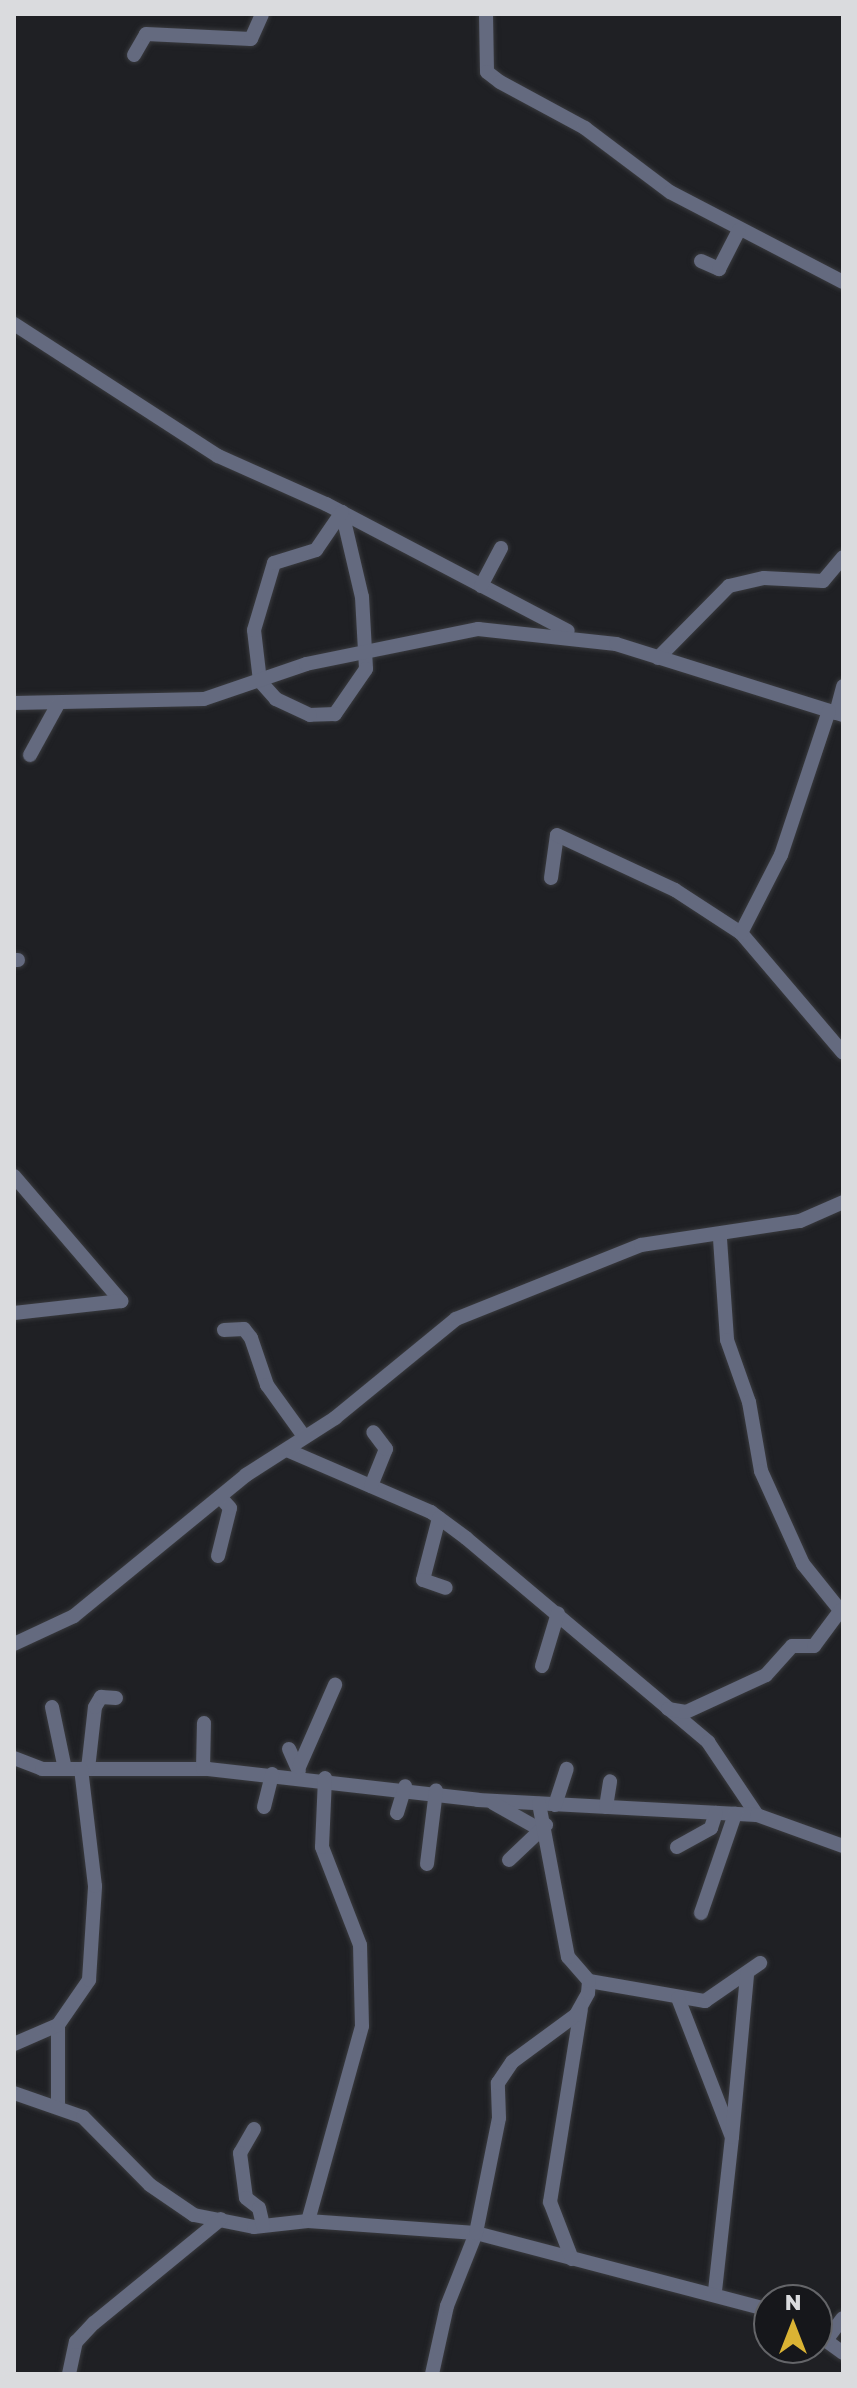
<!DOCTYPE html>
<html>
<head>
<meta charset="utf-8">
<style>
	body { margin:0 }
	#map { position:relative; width:857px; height:2388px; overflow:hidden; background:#1f2024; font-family:"Golos Text",sans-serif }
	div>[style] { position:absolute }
	.roads { filter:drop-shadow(0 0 2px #393a3e) drop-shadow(0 0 2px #393a3e) }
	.minor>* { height:14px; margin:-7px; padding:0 7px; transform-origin:7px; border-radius:7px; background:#646a7f }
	span { translate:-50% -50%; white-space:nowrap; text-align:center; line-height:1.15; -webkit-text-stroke:7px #16171b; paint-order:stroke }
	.frame { position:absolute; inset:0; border:16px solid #dadbde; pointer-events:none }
	.north { position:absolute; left:753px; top:2284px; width:80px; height:80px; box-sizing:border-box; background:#16171b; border:2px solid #646569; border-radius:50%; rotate:0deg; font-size:22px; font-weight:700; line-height:32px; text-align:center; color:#dadbde }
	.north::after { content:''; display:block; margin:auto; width:28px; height:36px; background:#dab334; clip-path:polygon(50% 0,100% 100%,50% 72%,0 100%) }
</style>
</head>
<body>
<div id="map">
	<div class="roads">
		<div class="minor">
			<i style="left:486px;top:14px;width:58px;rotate:89deg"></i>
			<i style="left:487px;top:72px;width:16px;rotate:38deg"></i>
			<i style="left:500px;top:82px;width:97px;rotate:28.4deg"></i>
			<i style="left:585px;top:128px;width:106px;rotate:37deg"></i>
			<i style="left:670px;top:192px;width:195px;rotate:27.5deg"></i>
			<i style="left:134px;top:55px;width:24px;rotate:-60deg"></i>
			<i style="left:146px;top:34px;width:105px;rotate:2.7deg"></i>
			<i style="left:251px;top:39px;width:27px;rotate:-66deg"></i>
			<i style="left:701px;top:261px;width:20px;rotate:24deg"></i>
			<i style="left:719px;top:269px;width:44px;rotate:-62.9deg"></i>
			<i style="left:14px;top:324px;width:243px;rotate:32.9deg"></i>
			<i style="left:218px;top:456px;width:118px;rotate:24deg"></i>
			<i style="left:326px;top:504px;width:273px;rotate:27.7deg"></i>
			<i style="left:342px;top:512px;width:87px;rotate:76.8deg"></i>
			<i style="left:362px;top:597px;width:72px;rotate:86.8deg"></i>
			<i style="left:366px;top:669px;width:55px;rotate:124.6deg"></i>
			<i style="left:335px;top:714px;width:25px;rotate:178deg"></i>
			<i style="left:310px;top:715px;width:38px;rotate:-155deg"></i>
			<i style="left:276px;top:699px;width:24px;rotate:-132deg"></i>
			<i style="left:260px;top:681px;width:51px;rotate:-96.7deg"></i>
			<i style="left:254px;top:630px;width:70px;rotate:-73.4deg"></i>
			<i style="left:274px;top:563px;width:44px;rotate:-17.2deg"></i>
			<i style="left:316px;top:550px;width:46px;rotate:-55.6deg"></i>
			<i style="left:481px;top:586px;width:43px;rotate:-62.2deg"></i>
			<i style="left:658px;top:658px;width:101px;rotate:-45.4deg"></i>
			<i style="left:729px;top:586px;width:36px;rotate:-13deg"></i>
			<i style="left:764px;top:578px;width:59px;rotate:2.9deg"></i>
			<i style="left:823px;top:581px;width:31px;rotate:-50deg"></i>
			<i style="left:14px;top:703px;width:190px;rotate:-1.2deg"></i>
			<i style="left:204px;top:699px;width:108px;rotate:-18.9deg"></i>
			<i style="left:306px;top:664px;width:176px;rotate:-11.5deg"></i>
			<i style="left:478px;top:629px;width:139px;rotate:6.2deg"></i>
			<i style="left:616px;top:644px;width:238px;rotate:17.4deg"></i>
			<i style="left:836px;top:713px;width:28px;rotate:-75deg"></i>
			<i style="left:30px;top:755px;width:58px;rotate:-61.2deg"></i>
			<i style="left:551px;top:878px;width:43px;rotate:-82.1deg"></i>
			<i style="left:557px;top:835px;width:130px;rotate:25deg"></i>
			<i style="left:675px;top:890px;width:79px;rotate:33.1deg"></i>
			<i style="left:741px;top:933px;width:157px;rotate:49.6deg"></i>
			<i style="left:741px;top:933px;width:88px;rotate:-62.9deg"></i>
			<i style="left:781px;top:855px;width:152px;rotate:-71.6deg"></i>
			<i style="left:14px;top:960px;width:4px"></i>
			<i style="left:14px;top:1176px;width:165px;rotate:49.4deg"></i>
			<i style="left:720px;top:1239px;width:101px;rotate:86deg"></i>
			<i style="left:727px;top:1340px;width:66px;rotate:70.5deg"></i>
			<i style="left:749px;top:1402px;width:70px;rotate:80.1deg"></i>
			<i style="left:761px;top:1471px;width:102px;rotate:65.7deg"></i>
			<i style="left:803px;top:1564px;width:64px;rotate:51.3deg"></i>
			<i style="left:14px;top:1313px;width:108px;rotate:-6.4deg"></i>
			<i style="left:224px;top:1330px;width:20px;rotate:-3deg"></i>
			<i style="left:244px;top:1329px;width:11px;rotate:52deg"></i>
			<i style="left:251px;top:1338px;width:50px;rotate:71.2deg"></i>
			<i style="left:267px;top:1385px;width:62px;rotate:54.2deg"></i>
			<i style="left:287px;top:1450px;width:157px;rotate:23.3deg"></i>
			<i style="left:431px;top:1512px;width:44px;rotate:36.6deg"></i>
			<i style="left:466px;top:1538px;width:317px;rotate:40.1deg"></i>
			<i style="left:708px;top:1742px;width:88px;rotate:56.1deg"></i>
			<i style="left:371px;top:1486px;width:40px;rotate:-68deg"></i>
			<i style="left:386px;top:1449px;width:21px;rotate:-127deg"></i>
			<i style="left:439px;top:1518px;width:64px;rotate:104.5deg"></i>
			<i style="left:423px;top:1580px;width:24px;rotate:19deg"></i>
			<i style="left:218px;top:1556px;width:49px;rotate:-76deg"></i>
			<i style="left:230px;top:1508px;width:15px;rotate:-132deg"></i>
			<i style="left:14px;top:1644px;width:66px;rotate:-25deg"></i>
			<i style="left:74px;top:1616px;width:222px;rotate:-39.3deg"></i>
			<i style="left:246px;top:1475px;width:106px;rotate:-32.6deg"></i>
			<i style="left:335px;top:1418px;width:156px;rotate:-39.3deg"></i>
			<i style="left:456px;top:1319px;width:199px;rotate:-21.8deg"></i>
			<i style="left:641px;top:1245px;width:161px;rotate:-8.6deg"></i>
			<i style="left:800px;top:1221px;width:47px;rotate:-23.8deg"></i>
			<i style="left:542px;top:1666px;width:55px;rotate:-73.2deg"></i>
			<i style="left:52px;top:1707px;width:63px;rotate:78.2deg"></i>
			<i style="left:668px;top:1709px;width:18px;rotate:9deg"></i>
			<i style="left:686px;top:1712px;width:88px;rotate:-24.8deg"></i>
			<i style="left:766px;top:1675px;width:39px;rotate:-48deg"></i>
			<i style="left:792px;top:1646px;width:22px"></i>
			<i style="left:814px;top:1646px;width:44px;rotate:-53.4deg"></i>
			<i style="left:289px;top:1749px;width:24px;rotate:66deg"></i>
			<i style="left:14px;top:1758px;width:30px;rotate:21deg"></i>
			<i style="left:42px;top:1769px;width:166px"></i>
			<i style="left:208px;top:1769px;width:272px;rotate:6.5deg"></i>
			<i style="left:478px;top:1800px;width:279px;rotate:3.1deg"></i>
			<i style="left:757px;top:1815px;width:91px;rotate:19.8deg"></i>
			<i style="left:299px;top:1767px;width:90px;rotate:-66.3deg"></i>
			<i style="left:88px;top:1769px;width:62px;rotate:-83.6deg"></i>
			<i style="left:95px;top:1707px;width:12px;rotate:-59deg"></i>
			<i style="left:101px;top:1697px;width:15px;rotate:4deg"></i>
			<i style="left:203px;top:1769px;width:46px;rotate:-88.8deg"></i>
			<i style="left:493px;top:1803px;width:55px;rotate:29.4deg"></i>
			<i style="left:555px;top:1805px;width:38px;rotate:-72deg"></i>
			<i style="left:264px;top:1807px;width:34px;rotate:-76deg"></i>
			<i style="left:606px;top:1807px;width:26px;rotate:-81deg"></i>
			<i style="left:397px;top:1813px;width:28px;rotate:-73deg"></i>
			<i style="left:677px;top:1847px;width:39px;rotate:-29deg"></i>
			<i style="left:711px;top:1828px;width:16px;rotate:-72deg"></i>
			<i style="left:509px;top:1860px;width:51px;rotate:-43.4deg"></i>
			<i style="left:427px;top:1864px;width:74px;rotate:-83deg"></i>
			<i style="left:701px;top:1913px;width:105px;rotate:-71deg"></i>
			<i style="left:589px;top:1981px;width:118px;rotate:9.8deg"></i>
			<i style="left:705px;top:2001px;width:67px;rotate:-34.6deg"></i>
			<i style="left:678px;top:1998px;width:149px;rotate:68.8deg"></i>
			<i style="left:732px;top:2137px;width:156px;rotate:96.3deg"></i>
			<i style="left:58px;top:2025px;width:78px;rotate:90deg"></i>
			<i style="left:14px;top:2044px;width:48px;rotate:-23.4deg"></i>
			<i style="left:58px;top:2025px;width:55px;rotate:-55.4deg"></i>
			<i style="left:89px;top:1980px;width:94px;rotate:-86.3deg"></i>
			<i style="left:95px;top:1886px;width:118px;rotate:-96.8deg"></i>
			<i style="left:14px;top:2093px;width:73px;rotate:19.2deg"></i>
			<i style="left:83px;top:2117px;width:95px;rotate:45.4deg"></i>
			<i style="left:150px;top:2185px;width:53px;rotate:34.3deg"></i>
			<i style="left:194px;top:2215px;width:61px;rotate:11.3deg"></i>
			<i style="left:254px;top:2227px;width:54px;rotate:-6.3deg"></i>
			<i style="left:308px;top:2221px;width:168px;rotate:4.1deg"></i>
			<i style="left:476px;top:2233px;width:303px;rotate:14.7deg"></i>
			<i style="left:254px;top:2129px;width:28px;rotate:120deg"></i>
			<i style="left:240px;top:2153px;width:45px;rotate:82.4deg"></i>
			<i style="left:246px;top:2198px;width:16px;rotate:38deg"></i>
			<i style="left:259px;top:2208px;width:18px;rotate:77deg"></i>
			<i style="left:732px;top:2137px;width:164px;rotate:-84.7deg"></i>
			<i style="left:308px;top:2221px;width:202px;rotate:-74.5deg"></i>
			<i style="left:362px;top:2026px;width:81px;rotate:-91.4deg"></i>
			<i style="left:360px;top:1945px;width:105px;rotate:-111.2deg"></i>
			<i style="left:322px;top:1847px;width:69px;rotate:-87.5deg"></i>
			<i style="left:572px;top:2259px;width:61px;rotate:-111.1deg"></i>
			<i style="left:550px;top:2202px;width:195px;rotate:-80.9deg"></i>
			<i style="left:817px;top:2334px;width:32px;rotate:36deg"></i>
			<i style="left:827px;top:2339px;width:26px;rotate:-53deg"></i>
			<i style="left:69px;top:2374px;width:33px;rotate:-78deg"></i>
			<i style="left:76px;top:2342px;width:26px;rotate:-47deg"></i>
			<i style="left:94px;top:2323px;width:164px;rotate:-39.3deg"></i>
			<i style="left:432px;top:2374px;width:70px;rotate:-77.6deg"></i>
			<i style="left:447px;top:2306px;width:79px;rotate:-68.3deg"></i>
			<i style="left:476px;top:2233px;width:117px;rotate:-78.7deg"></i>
			<i style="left:499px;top:2118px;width:35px;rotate:-92deg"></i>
			<i style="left:498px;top:2083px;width:25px;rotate:-56deg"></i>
			<i style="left:512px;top:2062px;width:79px;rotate:-36.3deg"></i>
			<i style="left:576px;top:2015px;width:25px;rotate:-61deg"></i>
			<i style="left:588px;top:1993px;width:12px;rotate:-85deg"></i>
			<i style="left:589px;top:1981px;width:32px;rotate:-131deg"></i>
			<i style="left:568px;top:1957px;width:156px;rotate:-100.7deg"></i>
		</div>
	</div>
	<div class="frame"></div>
	<div class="north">N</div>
</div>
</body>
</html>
